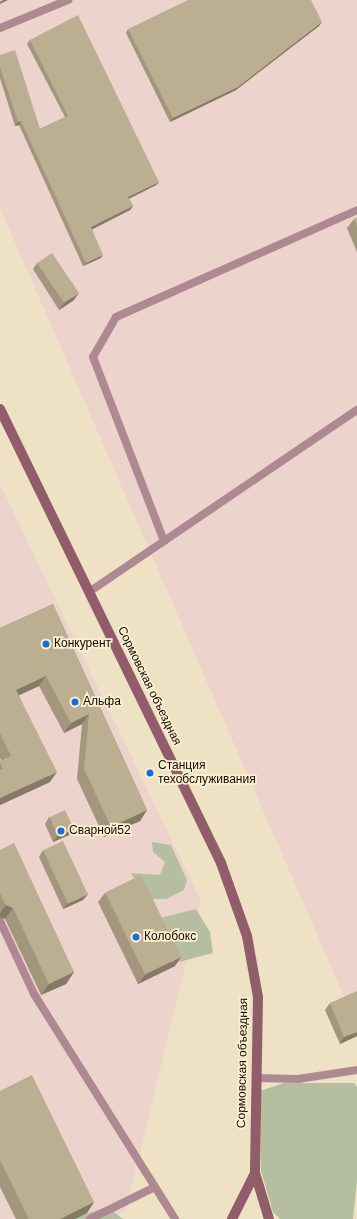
<!DOCTYPE html>
<html>
<head>
<meta charset="utf-8">
<style>
	body { margin:0 }
	#map { position:relative; width:357px; height:1219px; overflow:hidden; background:#efe2c4; font-family:Helvetica,sans-serif }
	div>[style] { position:absolute }
	.industrial>* { inset:0; background:#ecd3cc }
	.green>* { inset:0; background:#b6bea2 }
	.lane>* { height:8px; margin:-4px; padding:0 4px; transform-origin:4px; border-radius:4px; background:#ae8992 }
	.secondary>* { height:10px; margin:-5px; padding:0 5px; transform-origin:5px; border-radius:5px; background:#925d6b }
	.wall>* { inset:0; background:#a2967c }
	.shaded-wall>* { inset:0; background:#847a65 }
	.building>* { inset:0; background:#bcae90; transform-origin:0 0 }
	.dots>* { width:11px; height:11px; translate:-50% -50%; box-sizing:border-box; border:2px solid #fcefd1; border-radius:50% }
	span { translate:-50% -50%; white-space:nowrap; text-align:center; line-height:1.15; -webkit-text-stroke:3.5px #fcefd1; paint-order:stroke }
	.poi-label { font-size:12px; color:#100b03 }
	.left { translate:0 -50%; text-align:left }
	.street-label { font-size:12px; color:#100b03 }
</style>
</head>
<body>
<div id="map">
	<div class="industrial">
		<i style="clip-path:polygon(0 0,357px 0,357px 1026px,0 208px)"></i>
		<i style="clip-path:polygon(0 484px,201px 901px,126px 1210px,112px 1219px,0 1219px)"></i>
	</div>
	<div class="green">
		<i style="clip-path:polygon(152px 842px,171px 845px,187px 880px,184px 890px,166px 899px,145px 899px,131px 873px,160px 875px,165px 862px,153px 852px)"></i>
		<i style="clip-path:polygon(196px 909px,210px 932px,213px 953px,175px 963px,156px 919px)"></i>
		<i style="clip-path:polygon(284px 1083px,354px 1083px,357px 1087px,357px 1180px,353px 1219px,280px 1219px,273px 1212px,261px 1171px,260px 1091px)"></i>
		<i style="clip-path:polygon(107px 1207px,123px 1219px,76px 1219px,76px 1217px)"></i>
	</div>
	<div class="lane">
		<i style="left:0;top:28px;width:74px;rotate:-22.4deg"></i>
		<i style="left:164px;top:541px;width:197px;rotate:-111.1deg"></i>
		<i style="left:93px;top:357px;width:46px;rotate:-60.1deg"></i>
		<i style="left:116px;top:317px;width:264px;rotate:-23.9deg"></i>
		<i style="left:89px;top:592px;width:324px;rotate:-34.2deg"></i>
		<i style="left:0;top:921px;width:81px;rotate:65deg"></i>
		<i style="left:34px;top:994px;width:266px;rotate:57.9deg"></i>
		<i style="left:256px;top:1078px;width:42px;rotate:1.4deg"></i>
		<i style="left:298px;top:1079px;width:60px;rotate:-8.7deg"></i>
		<i style="left:90px;top:1219px;width:72px;rotate:-26.2deg"></i>
	</div>
	<div class="secondary">
		<i style="left:0;top:409px;width:505px;rotate:64.04deg"></i>
		<i style="left:221px;top:863px;width:77px;rotate:70.4deg"></i>
		<i style="left:247px;top:936px;width:62px;rotate:79.8deg"></i>
		<i style="left:258px;top:997px;width:176px;rotate:91deg"></i>
		<i style="left:255px;top:1173px;width:48px;rotate:73.1deg"></i>
		<i style="left:232px;top:1219px;width:51px;rotate:-63.4deg"></i>
	</div>
	<div class="wall">
		<i style="clip-path:polygon(319px 26px,236px 90px,170px 122px,126px 33px,128px 29px)"></i>
		<i style="clip-path:polygon(30px 40px,159px 182px,156px 185px,129px 199px,133px 206px,130px 210px,92px 229px,101px 258px,83px 266px,19px 125px,15px 126px,0 78px,0 55px,40px 129px,65px 117px,27px 44px)"></i>
		<i style="clip-path:polygon(357px 218px,357px 252px,347px 228px,354px 219px)"></i>
		<i style="clip-path:polygon(37px 263px,74px 300px,59px 310px,33px 269px)"></i>
		<i style="clip-path:polygon(53px 604px,147px 810px,140px 821px,104px 837px,77px 779px,82px 724px,64px 733px,39px 686px,19px 695px,50px 782px,0 805px,0 761px,1px 760px,0 758px,0 628px)"></i>
		<i style="clip-path:polygon(49px 817px,69px 835px,53px 842px,45px 824px)"></i>
		<i style="clip-path:polygon(0 850px,74px 972px,66px 984px,41px 995px,5px 919px,0 917px)"></i>
		<i style="clip-path:polygon(43px 850px,88px 894px,83px 900px,63px 909px,39px 857px)"></i>
		<i style="clip-path:polygon(105px 893px,175px 966px,138px 984px,98px 902px)"></i>
		<i style="clip-path:polygon(330px 1003px,357px 1036px,340px 1044px,325px 1010px)"></i>
		<i style="clip-path:polygon(0 1091px,94px 1202px,87px 1213px,75px 1219px,16px 1219px,0 1187px)"></i>
	</div>
	<div class="shaded-wall">
		<i style="clip-path:polygon(3px 0,8px 0,0 4px,0 2px)"></i>
		<i style="clip-path:polygon(322px 22px,319px 26px,236px 90px,170px 122px,173px 118px)"></i>
		<i style="clip-path:polygon(21px 121px,19px 125px,15px 126px,18px 122px)"></i>
		<i style="clip-path:polygon(159px 182px,156px 185px,126px 200px,128px 197px)"></i>
		<i style="clip-path:polygon(133px 206px,130px 210px,89px 231px,91px 227px)"></i>
		<i style="clip-path:polygon(103px 255px,101px 258px,83px 266px,86px 263px)"></i>
		<i style="clip-path:polygon(79px 293px,74px 300px,59px 310px,64px 303px)"></i>
		<i style="clip-path:polygon(46px 676px,39px 686px,9px 700px,16px 690px)"></i>
		<i style="clip-path:polygon(89px 714px,82px 724px,64px 733px,71px 723px)"></i>
		<i style="clip-path:polygon(57px 772px,50px 782px,0 805px,0 798px)"></i>
		<i style="clip-path:polygon(147px 810px,140px 821px,104px 837px,111px 827px)"></i>
		<i style="clip-path:polygon(74px 829px,69px 835px,53px 842px,57px 836px)"></i>
		<i style="clip-path:polygon(88px 894px,83px 900px,63px 909px,68px 903px)"></i>
		<i style="clip-path:polygon(6px 905px,13px 908px,5px 919px,0 917px,0 913px)"></i>
		<i style="clip-path:polygon(181px 957px,175px 966px,138px 984px,145px 975px)"></i>
		<i style="clip-path:polygon(74px 972px,66px 984px,41px 995px,49px 984px)"></i>
		<i style="clip-path:polygon(357px 1032px,357px 1036px,340px 1044px,344px 1037px)"></i>
		<i style="clip-path:polygon(94px 1202px,87px 1213px,75px 1219px,60px 1219px)"></i>
	</div>
	<div class="building">
		<i style="clip-path:polygon(188px 0,311px 0,322px 22px,238px 87px,173px 118px,128px 29px)"></i>
		<i style="clip-path:polygon(78px 15px,159px 182px,128px 197px,133px 206px,91px 227px,103px 255px,86px 263px,21px 121px,18px 122px,0 67px,0 55px,15px 50px,40px 129px,68px 116px,30px 40px)"></i>
		<i style="clip-path:polygon(357px 218px,357px 227px,354px 219px)"></i>
		<i style="left:52px;top:253px;width:48px;height:18px;rotate:56deg"></i>
		<i style="clip-path:polygon(53px 604px,147px 810px,111px 827px,84px 769px,89px 714px,71px 723px,46px 676px,16px 690px,57px 772px,0 798px,0 770px,3px 769px,0 763px,0 761px,11px 756px,0 733px,0 628px)"></i>
		<i style="left:65px;top:810px;width:21px;height:17px;rotate:65deg"></i>
		<i style="left:63px;top:841px;width:59px;height:22px;rotate:65deg"></i>
		<i style="clip-path:polygon(14px 843px,74px 972px,49px 984px,13px 908px,6px 905px,0 893px,0 850px)"></i>
		<i style="left:141px;top:875px;width:91px;height:40px;rotate:64deg"></i>
		<i style="clip-path:polygon(357px 991px,357px 1032px,344px 1037px,330px 1003px)"></i>
		<i style="clip-path:polygon(32px 1075px,94px 1202px,60px 1219px,29px 1219px,0 1160px,0 1091px)"></i>
	</div>
	<div class="dots">
		<i style="left:46px;top:644px;background:#1170d9"></i>
		<i style="left:75px;top:702px;background:#1170d9"></i>
		<i style="left:150px;top:773px;background:#1170d9"></i>
		<i style="left:61px;top:831px;background:#1170d9"></i>
		<i style="left:136px;top:937px;background:#1170d9"></i>
	</div>
	<div class="poi-label">
		<span class="left" style="left:54px;top:644px">Конкурент</span>
		<span class="left" style="left:83px;top:702px">Альфа</span>
		<span class="left" style="left:158px;top:773px">Станция<br>техобслуживания</span>
		<span class="left" style="left:69px;top:831px">Сварной52</span>
		<span class="left" style="left:144px;top:937px">Колобокс</span>
	</div>
	<div class="street-label">
		<span style="left:149px;top:686px;rotate:64deg">Сормовская объездная</span>
		<span style="left:243px;top:1063px;rotate:-89deg">Сормовская объездная</span>
	</div>
</div>
</body>
</html>
